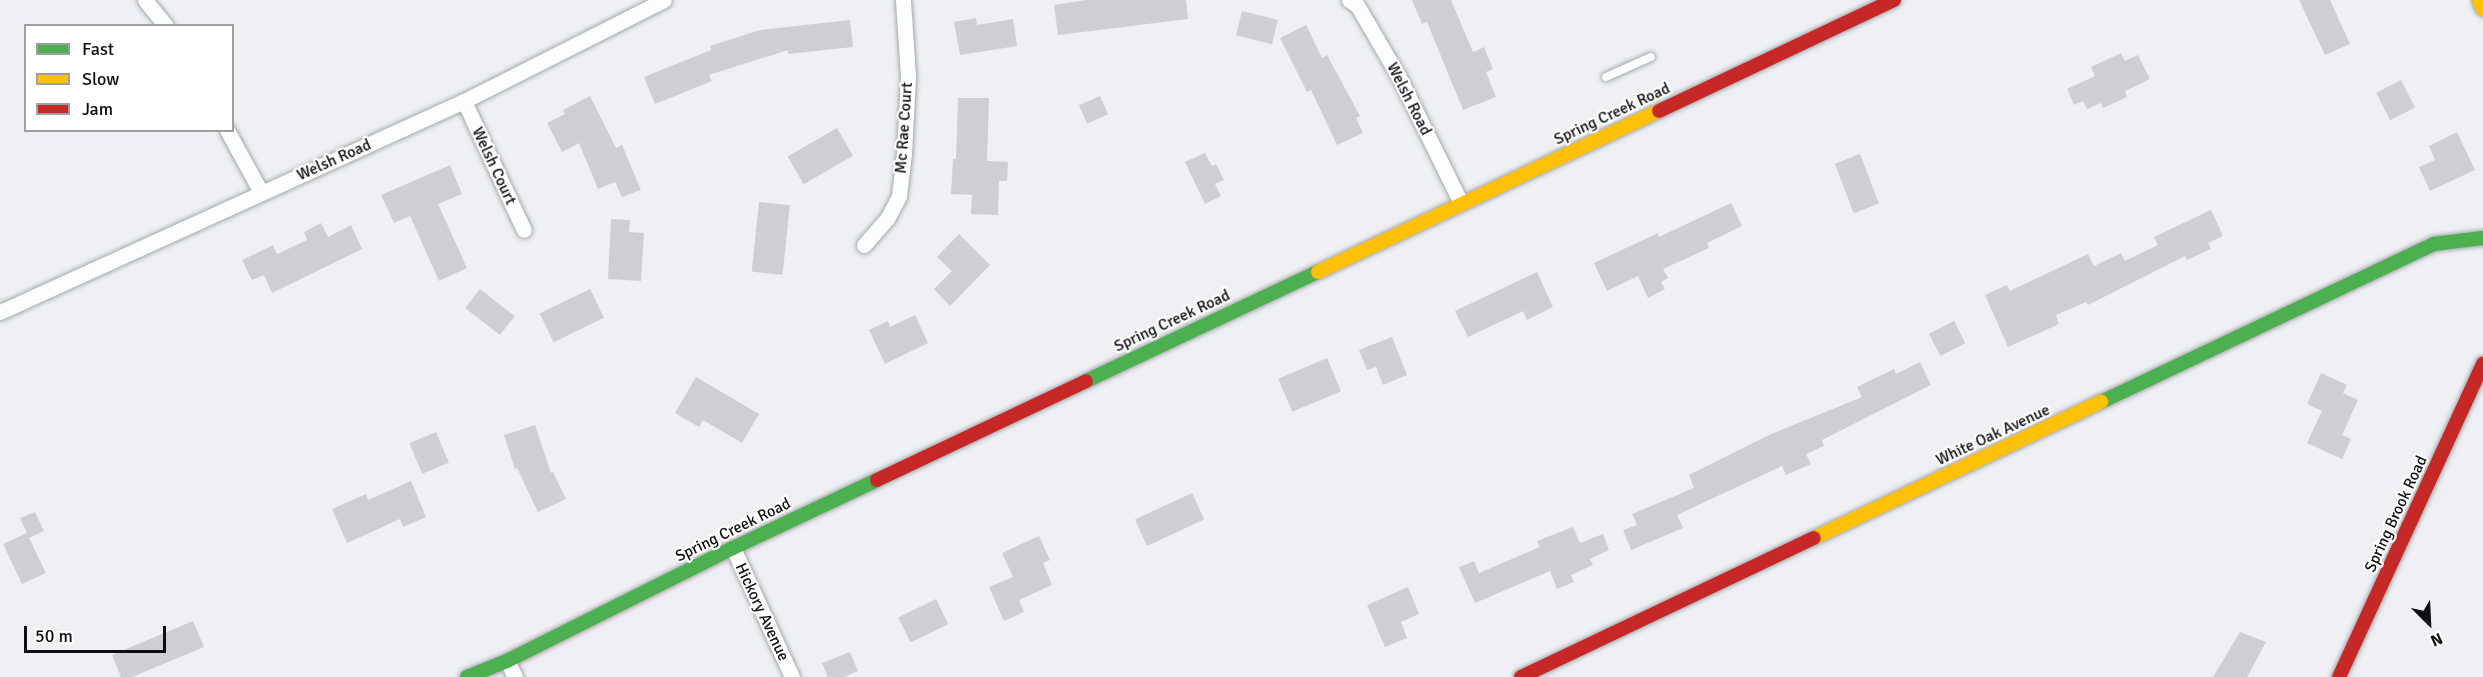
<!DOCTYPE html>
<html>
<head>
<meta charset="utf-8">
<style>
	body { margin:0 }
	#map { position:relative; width:2483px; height:677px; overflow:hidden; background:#eef0f4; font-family:Signika,sans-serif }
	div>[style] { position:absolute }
	.building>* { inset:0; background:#cecfd2; transform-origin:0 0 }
	.roads { filter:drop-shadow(0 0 2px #a6a8ab) drop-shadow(0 0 2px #a6a8ab) }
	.lane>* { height:8px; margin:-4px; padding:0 4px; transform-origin:4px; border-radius:4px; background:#fcfdfd }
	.street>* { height:15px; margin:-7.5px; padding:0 7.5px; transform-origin:7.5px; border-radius:7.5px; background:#fcfdfd }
	.fast>* { height:14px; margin:-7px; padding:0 7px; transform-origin:7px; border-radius:7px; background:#4caf50 }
	.slow>* { height:14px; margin:-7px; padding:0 7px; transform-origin:7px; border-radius:7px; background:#ffc107 }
	.jam>* { height:14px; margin:-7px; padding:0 7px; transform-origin:7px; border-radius:7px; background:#c62828 }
	span { translate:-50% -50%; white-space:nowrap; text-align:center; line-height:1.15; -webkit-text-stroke:4.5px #fff; paint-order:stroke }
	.street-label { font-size:16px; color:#0c0e11 }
	.legend { position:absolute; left:24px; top:24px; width:210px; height:108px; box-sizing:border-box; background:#fff; border:2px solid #9e9fa0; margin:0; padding:8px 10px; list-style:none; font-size:18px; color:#0c0e11 }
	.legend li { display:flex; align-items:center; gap:12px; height:30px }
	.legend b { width:30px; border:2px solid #9e9fa0 }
	.north { position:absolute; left:2399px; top:593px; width:60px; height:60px; -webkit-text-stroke:4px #fff; paint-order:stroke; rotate:156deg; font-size:16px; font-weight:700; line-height:24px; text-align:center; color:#0c0e11 }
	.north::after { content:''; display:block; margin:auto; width:21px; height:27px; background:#0c0e11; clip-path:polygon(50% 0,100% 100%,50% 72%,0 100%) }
	.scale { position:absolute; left:24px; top:626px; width:142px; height:27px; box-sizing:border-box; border:3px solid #0c0e11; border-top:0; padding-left:8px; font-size:18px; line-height:21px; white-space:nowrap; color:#0c0e11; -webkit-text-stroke:4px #fff; paint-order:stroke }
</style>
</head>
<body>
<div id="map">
	<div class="building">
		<i style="clip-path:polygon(1086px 0,1186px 0,1188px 19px,1058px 35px,1054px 5px)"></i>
		<i style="clip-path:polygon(1412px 0,1451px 0,1473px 52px,1484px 47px,1493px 69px,1486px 72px,1496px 97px,1463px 110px,1427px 22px,1422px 24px)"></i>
		<i style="clip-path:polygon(2299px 0,2330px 0,2350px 44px,2325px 55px)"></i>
		<i style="left:1242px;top:11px;width:37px;height:25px;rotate:14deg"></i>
		<i style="clip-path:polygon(976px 18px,977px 25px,1013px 19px,1017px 46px,960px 55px,954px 22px)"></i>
		<i style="clip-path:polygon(850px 20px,853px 47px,788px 54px,788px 50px,709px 75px,712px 81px,655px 104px,644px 77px,711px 50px,710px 46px,760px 30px)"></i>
		<i style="clip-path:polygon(1306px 25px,1322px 58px,1327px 55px,1360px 116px,1356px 118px,1363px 133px,1337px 145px,1311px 90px,1307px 92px,1280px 38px)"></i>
		<i style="clip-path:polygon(2121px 53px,2125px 61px,2138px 55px,2150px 79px,2125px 91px,2127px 97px,2103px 108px,2101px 103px,2087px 109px,2083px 101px,2074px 105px,2067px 89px,2095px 76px,2091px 67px)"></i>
		<i style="left:2401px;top:80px;width:31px;height:28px;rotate:63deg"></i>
		<i style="clip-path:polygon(590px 96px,616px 148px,622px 145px,641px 190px,622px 197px,615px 182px,598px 189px,579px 143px,562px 152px,547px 123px,565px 114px,563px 110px)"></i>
		<i style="left:1100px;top:96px;width:20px;height:23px;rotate:66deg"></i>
		<i style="clip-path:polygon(958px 98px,989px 98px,987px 161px,1008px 162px,1007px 181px,999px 181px,998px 215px,971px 214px,972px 195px,951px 194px,953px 159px,956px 159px)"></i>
		<i style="left:837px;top:128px;width:32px;height:57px;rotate:60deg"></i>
		<i style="clip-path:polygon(2457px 132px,2475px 170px,2430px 191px,2419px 167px,2435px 160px,2429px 146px)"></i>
		<i style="clip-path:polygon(1205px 153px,1212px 166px,1216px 164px,1224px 180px,1215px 184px,1221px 196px,1205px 204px,1185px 162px)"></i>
		<i style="left:1860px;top:154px;width:53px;height:27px;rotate:69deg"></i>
		<i style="clip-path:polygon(450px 165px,462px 194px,438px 204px,467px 268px,439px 281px,410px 216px,394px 223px,381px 195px)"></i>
		<i style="left:759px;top:202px;width:31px;height:70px;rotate:6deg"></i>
		<i style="clip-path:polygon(1731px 203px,1742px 226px,1707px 243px,1709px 248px,1663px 269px,1668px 278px,1661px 282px,1665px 289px,1648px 298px,1638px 276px,1607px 291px,1594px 263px,1658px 233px,1659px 237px)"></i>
		<i style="clip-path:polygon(2211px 210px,2223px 236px,2208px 243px,2211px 249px,2187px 260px,2185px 256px,2088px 305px,2086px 302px,2056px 315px,2059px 324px,2008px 347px,1985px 295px,2007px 285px,2010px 291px,2088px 254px,2094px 266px,2121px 253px,2125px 261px,2158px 245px,2154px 237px)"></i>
		<i style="clip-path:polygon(611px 219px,630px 220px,629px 232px,644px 233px,641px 281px,608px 279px)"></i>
		<i style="clip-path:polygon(321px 223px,328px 237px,351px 225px,362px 249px,272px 293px,264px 275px,252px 280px,242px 260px,273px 245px,277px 254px,307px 240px,304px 232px)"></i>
		<i style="clip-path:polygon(959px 234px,990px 265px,950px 306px,934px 289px,952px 271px,937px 257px)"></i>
		<i style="clip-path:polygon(1537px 272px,1553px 307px,1527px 320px,1523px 311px,1468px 337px,1455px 311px)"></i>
		<i style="left:480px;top:289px;width:44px;height:24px;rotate:38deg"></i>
		<i style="left:590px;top:289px;width:32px;height:56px;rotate:64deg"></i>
		<i style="clip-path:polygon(915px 315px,928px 343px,885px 364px,869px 330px,888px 321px,890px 327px)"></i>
		<i style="left:1954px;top:321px;width:25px;height:28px;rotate:63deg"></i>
		<i style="clip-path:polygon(1392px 337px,1407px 375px,1383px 385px,1376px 367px,1367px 370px,1359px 350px)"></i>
		<i style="left:1327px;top:358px;width:36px;height:53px;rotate:67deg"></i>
		<i style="clip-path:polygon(1920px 362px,1931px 385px,1822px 440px,1824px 446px,1806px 454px,1811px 464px,1786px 475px,1782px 466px,1677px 515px,1683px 528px,1631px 550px,1623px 530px,1637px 525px,1632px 514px,1694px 488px,1689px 475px,1769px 435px,1862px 397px,1857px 387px,1894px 369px,1896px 374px)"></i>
		<i style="clip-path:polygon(2321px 373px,2347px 385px,2343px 393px,2358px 400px,2342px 435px,2351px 439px,2342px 459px,2307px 443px,2322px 411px,2307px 404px)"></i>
		<i style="clip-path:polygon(696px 377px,759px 414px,742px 443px,703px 420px,699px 427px,675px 413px)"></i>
		<i style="clip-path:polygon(535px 425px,551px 473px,553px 472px,566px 499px,538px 512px,517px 468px,515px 469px,504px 435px)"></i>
		<i style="left:436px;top:432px;width:33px;height:29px;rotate:67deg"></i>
		<i style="clip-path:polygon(411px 481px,426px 517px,403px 527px,400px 519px,347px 543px,332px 509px,366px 494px,368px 500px)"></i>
		<i style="left:1192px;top:493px;width:29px;height:63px;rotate:65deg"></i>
		<i style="clip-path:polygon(35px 512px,44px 531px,29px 538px,46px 573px,22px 584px,3px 544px,27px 533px,20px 518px)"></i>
		<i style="clip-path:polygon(1573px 527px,1580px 543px,1603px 534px,1609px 550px,1590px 559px,1593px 565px,1571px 575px,1574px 582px,1557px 589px,1550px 571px,1475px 603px,1459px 567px,1474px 561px,1479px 573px,1540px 547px,1537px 541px)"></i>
		<i style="clip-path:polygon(1039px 536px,1050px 560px,1043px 563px,1052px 585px,1019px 600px,1024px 612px,1004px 621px,989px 587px,1013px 577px,1002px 553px)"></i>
		<i style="clip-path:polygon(1408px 587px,1419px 614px,1401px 622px,1407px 638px,1385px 647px,1367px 605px)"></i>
		<i style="left:936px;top:599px;width:28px;height:42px;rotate:64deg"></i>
		<i style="clip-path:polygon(193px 621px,204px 647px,132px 677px,121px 677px,112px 655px)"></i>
		<i style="clip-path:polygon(2240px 632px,2266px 642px,2247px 677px,2213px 677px)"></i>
		<i style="clip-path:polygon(850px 652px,858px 671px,844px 677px,828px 677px,822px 663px)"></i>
	</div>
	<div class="roads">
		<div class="lane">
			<i style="left:1606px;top:77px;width:49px;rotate:-24deg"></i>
		</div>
		<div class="street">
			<i style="left:145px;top:0;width:33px;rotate:51deg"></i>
			<i style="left:1349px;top:0;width:9px;rotate:32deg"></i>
			<i style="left:1357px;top:5px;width:83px;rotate:59.7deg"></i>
			<i style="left:1399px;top:77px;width:140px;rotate:63.8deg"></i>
			<i style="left:464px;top:101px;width:142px;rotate:65.1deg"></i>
			<i style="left:227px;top:130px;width:71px;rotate:61.3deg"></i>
			<i style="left:864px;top:245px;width:35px;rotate:-49deg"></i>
			<i style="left:887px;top:219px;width:26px;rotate:-62deg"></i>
			<i style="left:899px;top:196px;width:43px;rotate:-83.4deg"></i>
			<i style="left:904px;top:153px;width:77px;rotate:-87deg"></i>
			<i style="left:908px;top:76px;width:76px;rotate:-93.8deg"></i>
			<i style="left:0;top:312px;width:510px;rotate:-24.45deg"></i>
			<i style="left:464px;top:101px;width:224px;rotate:-26.8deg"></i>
			<i style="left:733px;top:548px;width:142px;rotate:65.4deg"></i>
			<i style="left:507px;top:661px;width:18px;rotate:63deg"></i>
		</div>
		<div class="fast">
			<i style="left:1086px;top:381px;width:256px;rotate:-25.2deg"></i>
			<i style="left:2101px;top:402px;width:369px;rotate:-25.4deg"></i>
			<i style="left:2434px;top:244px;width:49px;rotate:-7deg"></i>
			<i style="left:467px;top:677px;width:43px;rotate:-21.8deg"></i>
			<i style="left:507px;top:661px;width:253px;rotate:-26.6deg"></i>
			<i style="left:733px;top:548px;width:159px;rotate:-25.3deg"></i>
		</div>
		<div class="slow">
			<i style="left:2479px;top:0;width:10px;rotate:66deg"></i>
			<i style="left:1318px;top:272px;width:377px;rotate:-25.3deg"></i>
			<i style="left:1814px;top:538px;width:318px;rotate:-25.4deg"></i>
		</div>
		<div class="jam">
			<i style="left:1659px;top:111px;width:260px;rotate:-25.3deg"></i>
			<i style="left:877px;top:480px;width:231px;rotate:-25.3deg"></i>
			<i style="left:1521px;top:677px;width:324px;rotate:-25.4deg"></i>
			<i style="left:2339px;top:677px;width:345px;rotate:-65.3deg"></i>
		</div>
	</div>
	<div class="street-label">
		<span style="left:1409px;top:99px;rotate:63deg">Welsh Road</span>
		<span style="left:1612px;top:114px;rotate:-25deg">Spring Creek Road</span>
		<span style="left:904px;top:128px;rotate:-86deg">Mc Rae Court</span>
		<span style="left:334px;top:160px;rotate:-24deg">Welsh Road</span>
		<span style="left:494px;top:166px;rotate:65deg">Welsh Court</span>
		<span style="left:1172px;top:321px;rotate:-25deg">Spring Creek Road</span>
		<span style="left:1993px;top:435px;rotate:-25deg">White Oak Avenue</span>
		<span style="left:2396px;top:514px;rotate:-65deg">Spring Brook Road</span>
		<span style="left:733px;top:530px;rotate:-26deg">Spring Creek Road</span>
		<span style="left:762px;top:612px;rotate:65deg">Hickory Avenue</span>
	</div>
	<ul class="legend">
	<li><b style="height:8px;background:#4caf50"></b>Fast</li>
	<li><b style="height:8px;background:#ffc107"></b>Slow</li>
	<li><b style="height:8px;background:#c62828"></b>Jam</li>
	</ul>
	<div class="north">N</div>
	<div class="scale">50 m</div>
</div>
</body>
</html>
